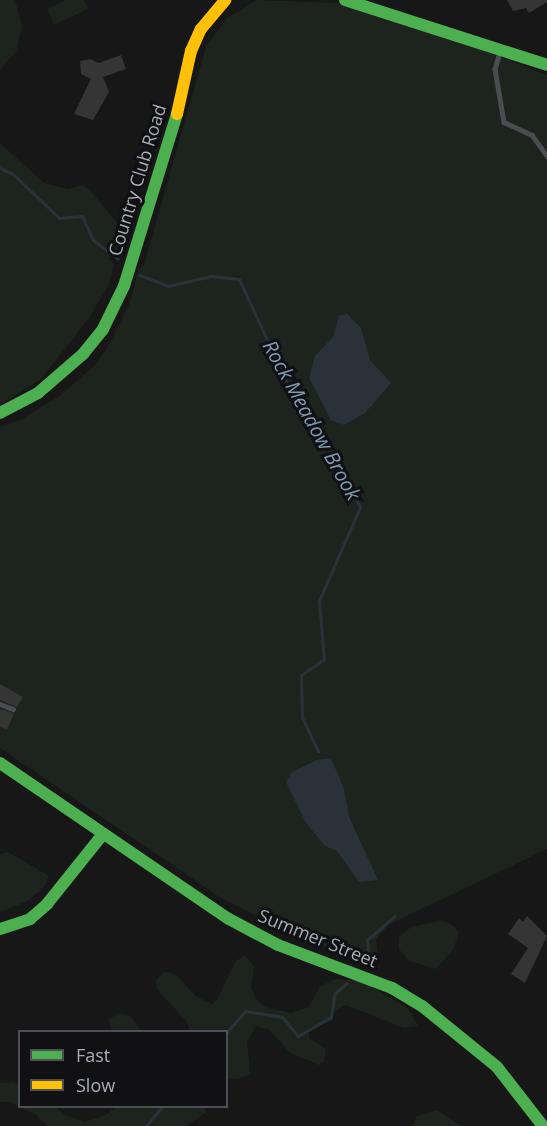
<!DOCTYPE html>
<html>
<head>
<meta charset="utf-8">
<style>
	body { margin:0 }
	#map { position:relative; width:547px; height:1126px; overflow:hidden; background:#171717; font-family:"Open Sans",sans-serif }
	div>[style] { position:absolute }
	.green>* { inset:0; background:#1d241e }
	.water>* { inset:0; background:#2a3239 }
	.stream>* { height:3px; margin:-1.5px; padding:0 1.5px; transform-origin:1.5px; border-radius:1.5px; background:#2a3239 }
	.building>* { inset:0; background:#353536 }
	.lane>* { height:4.5px; margin:-2.25px; padding:0 2.25px; transform-origin:2.25px; border-radius:2.25px; background:#4b4c50 }
	.fast>* { height:12px; margin:-6px; padding:0 6px; transform-origin:6px; border-radius:6px; background:#4caf50 }
	.slow>* { height:12px; margin:-6px; padding:0 6px; transform-origin:6px; border-radius:6px; background:#ffc107 }
	span { translate:-50% -50%; white-space:nowrap; text-align:center; line-height:1.15; -webkit-text-stroke:6px #111113; paint-order:stroke }
	.street-label { font-size:18px; color:#a8adb8 }
	.water-label { font-size:20px; color:#7f9bb3; font-style:italic }
	.legend { position:absolute; left:18px; top:1030px; width:210px; height:78px; box-sizing:border-box; background:#111113; border:2px solid #4d4f55; margin:0; padding:8px 10px; list-style:none; font-size:18px; color:#a8adb8 }
	.legend li { display:flex; align-items:center; gap:12px; height:30px }
	.legend b { width:30px; border:2px solid #4d4f55 }
</style>
</head>
<body>
<div id="map">
	<div class="green">
		<i style="clip-path:polygon(0 0,15px 0,22px 26px,17px 50px,0 70px)"></i>
		<i style="clip-path:polygon(66px 0,84px 0,88px 9px,54px 25px,47px 9px)"></i>
		<i style="clip-path:polygon(257px 0,338px 3px,467px 44px,547px 75px,547px 849px,390px 924px,376px 939px,379px 967px,301px 938px,221px 898px,0 748px,0 427px,22px 419px,61px 395px,94px 366px,108px 347px,130px 303px,138px 270px,144px 265px,206px 47px,227px 18px)"></i>
		<i style="clip-path:polygon(0 143px,44px 183px,67px 189px,83px 185px,90px 190px,119px 225px,120px 235px,115px 252px,108px 258px,114px 264px,109px 284px,89px 318px,40px 380px,0 404px)"></i>
		<i style="clip-path:polygon(8px 852px,49px 876px,44px 887px,28px 901px,0 912px,0 854px)"></i>
		<i style="clip-path:polygon(440px 921px,449px 923px,459px 932px,453px 950px,435px 969px,409px 961px,399px 949px,399px 937px,411px 927px)"></i>
		<i style="clip-path:polygon(245px 955px,254px 966px,251px 988px,256px 999px,265px 1007px,291px 1013px,309px 1007px,320px 987px,334px 979px,361px 981px,408px 1008px,418px 1026px,404px 1028px,346px 1005px,336px 1010px,331px 1021px,309px 1029px,309px 1038px,326px 1049px,324px 1062px,319px 1065px,289px 1052px,270px 1030px,256px 1026px,247px 1042px,250px 1074px,238px 1079px,227px 1078px,226px 1032px,190px 1031px,187px 1022px,157px 989px,156px 980px,163px 972px,175px 974px,197px 997px,212px 1004px,217px 1000px,235px 962px)"></i>
		<i style="clip-path:polygon(119px 1013px,130px 1016px,141px 1031px,113px 1031px,108px 1020px)"></i>
		<i style="clip-path:polygon(13px 1082px,19px 1085px,20px 1106px,55px 1107px,67px 1116px,85px 1122px,106px 1115px,116px 1107px,205px 1107px,205px 1113px,186px 1126px,47px 1126px,35px 1114px,10px 1102px,0 1102px,0 1083px)"></i>
		<i style="clip-path:polygon(437px 1110px,461px 1126px,412px 1126px,417px 1116px)"></i>
	</div>
	<div class="water">
		<i style="clip-path:polygon(347px 314px,361px 328px,370px 360px,391px 383px,365px 413px,344px 425px,331px 420px,309px 378px,315px 356px,333px 337px,339px 316px)"></i>
		<i style="clip-path:polygon(331px 758px,344px 789px,349px 817px,378px 880px,359px 882px,337px 851px,325px 846px,306px 823px,286px 782px,292px 772px,317px 760px)"></i>
	</div>
	<div class="stream">
		<i style="left:0;top:168px;width:14px;rotate:25deg"></i>
		<i style="left:13px;top:174px;width:64px;rotate:43.7deg"></i>
		<i style="left:59px;top:218px;width:23px;rotate:-5deg"></i>
		<i style="left:82px;top:216px;width:26px;rotate:65deg"></i>
		<i style="left:93px;top:240px;width:31px;rotate:37deg"></i>
		<i style="left:140px;top:275px;width:30px;rotate:21deg"></i>
		<i style="left:168px;top:286px;width:44px;rotate:-13.1deg"></i>
		<i style="left:211px;top:276px;width:28px;rotate:6deg"></i>
		<i style="left:239px;top:279px;width:112px;rotate:65.3deg"></i>
		<i style="left:286px;top:381px;width:83px;rotate:56.3deg"></i>
		<i style="left:332px;top:450px;width:64px;rotate:63.8deg"></i>
		<i style="left:360px;top:507px;width:103px;rotate:113.6deg"></i>
		<i style="left:319px;top:601px;width:58px;rotate:85.1deg"></i>
		<i style="left:324px;top:659px;width:28px;rotate:145deg"></i>
		<i style="left:301px;top:675px;width:42px;rotate:88.6deg"></i>
		<i style="left:302px;top:717px;width:38px;rotate:65deg"></i>
		<i style="left:369px;top:959px;width:19px;rotate:-96deg"></i>
		<i style="left:367px;top:940px;width:37px;rotate:-41deg"></i>
		<i style="left:226px;top:1033px;width:29px;rotate:-49deg"></i>
		<i style="left:245px;top:1011px;width:37px;rotate:9deg"></i>
		<i style="left:282px;top:1017px;width:25px;rotate:50deg"></i>
		<i style="left:298px;top:1036px;width:38px;rotate:-30deg"></i>
		<i style="left:331px;top:1017px;width:24px;rotate:-81deg"></i>
		<i style="left:335px;top:993px;width:16px;rotate:-40deg"></i>
		<i style="left:146px;top:1126px;width:26px;rotate:-50deg"></i>
	</div>
	<div class="building">
		<i style="clip-path:polygon(507px 0,547px 0,547px 2px,529px 13px,526px 8px,513px 11px)"></i>
		<i style="clip-path:polygon(121px 55px,126px 69px,103px 77px,109px 92px,93px 120px,74px 114px,91px 79px,81px 74px,80px 61px,90px 59px,99px 63px)"></i>
		<i style="clip-path:polygon(0 684px,23px 697px,17px 707px,0 700px)"></i>
		<i style="clip-path:polygon(0 709px,14px 713px,7px 730px,0 726px)"></i>
		<i style="clip-path:polygon(527px 916px,547px 936px,525px 983px,511px 974px,528px 948px,508px 934px,519px 918px,523px 922px)"></i>
	</div>
	<div class="lane">
		<i style="left:500px;top:52px;width:18px;rotate:106deg"></i>
		<i style="left:495px;top:69px;width:54px;rotate:80.4deg"></i>
		<i style="left:504px;top:122px;width:31px;rotate:25deg"></i>
		<i style="left:532px;top:135px;width:26px;rotate:54deg"></i>
		<i style="left:0;top:704px;width:14px;rotate:21deg"></i>
	</div>
	<div class="fast">
		<i style="left:345px;top:0;width:212px;rotate:17.8deg"></i>
		<i style="left:0;top:413px;width:43px;rotate:-27.8deg"></i>
		<i style="left:38px;top:393px;width:60px;rotate:-40.9deg"></i>
		<i style="left:83px;top:354px;width:32px;rotate:-51deg"></i>
		<i style="left:103px;top:329px;width:48px;rotate:-64deg"></i>
		<i style="left:124px;top:286px;width:180px;rotate:-72.9deg"></i>
		<i style="left:0;top:763px;width:277px;rotate:34.3deg"></i>
		<i style="left:229px;top:919px;width:55px;rotate:28deg"></i>
		<i style="left:278px;top:945px;width:122px;rotate:20.7deg"></i>
		<i style="left:392px;top:988px;width:35px;rotate:31deg"></i>
		<i style="left:422px;top:1006px;width:97px;rotate:39.1deg"></i>
		<i style="left:497px;top:1067px;width:75px;rotate:52.1deg"></i>
		<i style="left:0;top:929px;width:32px;rotate:-18deg"></i>
		<i style="left:30px;top:919px;width:23px;rotate:-41deg"></i>
		<i style="left:47px;top:904px;width:90px;rotate:-51.3deg"></i>
	</div>
	<div class="slow">
		<i style="left:177px;top:114px;width:65px;rotate:-77.5deg"></i>
		<i style="left:191px;top:51px;width:24px;rotate:-66deg"></i>
		<i style="left:201px;top:29px;width:38px;rotate:-50deg"></i>
	</div>
	<div class="street-label">
		<span style="left:137px;top:180px;rotate:-73deg">Country Club Road</span>
		<span style="left:318px;top:938px;rotate:22deg">Summer Street</span>
	</div>
	<div class="water-label">
		<span style="left:312px;top:420px;rotate:61deg">Rock Meadow Brook</span>
	</div>
	<ul class="legend">
	<li><b style="height:8px;background:#4caf50"></b>Fast</li>
	<li><b style="height:8px;background:#ffc107"></b>Slow</li>
	</ul>
</div>
</body>
</html>
